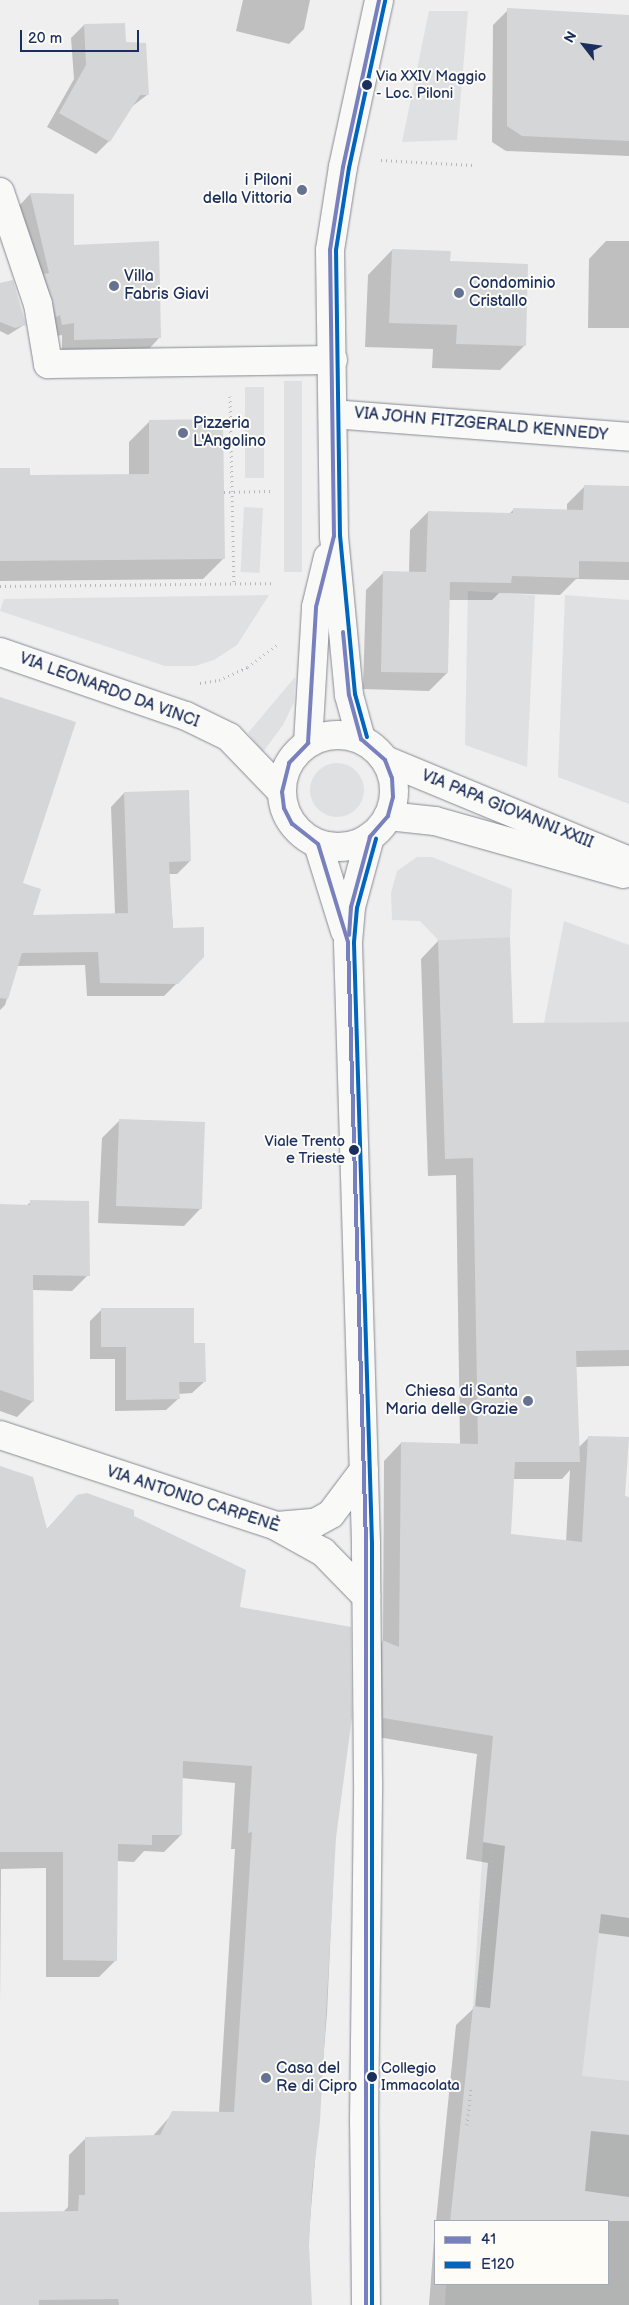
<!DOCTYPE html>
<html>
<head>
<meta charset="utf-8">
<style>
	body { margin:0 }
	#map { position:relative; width:629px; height:2305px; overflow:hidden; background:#efefef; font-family:"Balsamiq Sans",sans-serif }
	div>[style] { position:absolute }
	.built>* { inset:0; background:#dfe1e2 }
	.green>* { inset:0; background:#dee0e2; transform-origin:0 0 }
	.round { border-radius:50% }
	.shadow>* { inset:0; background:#0003 }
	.building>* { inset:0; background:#d5d6d8; transform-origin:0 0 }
	.path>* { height:3px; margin-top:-1.5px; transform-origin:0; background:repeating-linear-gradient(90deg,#b4b7bc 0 1px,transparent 0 5px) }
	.roads { filter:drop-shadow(0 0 1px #868a93) drop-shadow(0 0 1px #868a93) }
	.minor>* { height:28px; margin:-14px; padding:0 14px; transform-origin:14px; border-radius:14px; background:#f9f9f8 }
	.tertiary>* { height:28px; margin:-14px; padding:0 14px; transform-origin:14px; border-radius:14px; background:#f9f9f8 }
	.tertiary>.ring { margin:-14px; padding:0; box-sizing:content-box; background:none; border:28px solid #f9f9f8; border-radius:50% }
	.bus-1>* { height:4px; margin:-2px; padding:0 2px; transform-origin:2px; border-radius:2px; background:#7880be }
	.bus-2>* { height:4px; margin:-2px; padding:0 2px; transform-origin:2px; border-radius:2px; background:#0065bd }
	.dots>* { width:14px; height:14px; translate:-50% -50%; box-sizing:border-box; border:2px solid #fdfcf7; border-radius:50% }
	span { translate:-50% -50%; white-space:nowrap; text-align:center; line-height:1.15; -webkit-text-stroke:4px #fdfcf7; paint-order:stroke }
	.bus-label { font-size:15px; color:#1b2f5e }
	.left { translate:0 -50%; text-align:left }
	.right { translate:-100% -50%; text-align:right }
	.poi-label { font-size:16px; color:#1b2f5e }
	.street-label { font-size:16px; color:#1b2f5e }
	.legend { position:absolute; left:434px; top:2220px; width:175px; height:65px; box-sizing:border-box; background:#fdfcf7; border:1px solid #a3aaba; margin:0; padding:6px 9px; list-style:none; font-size:15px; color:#1b2f5e }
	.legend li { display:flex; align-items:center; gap:10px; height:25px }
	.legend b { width:25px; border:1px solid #a3aaba }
	.north { position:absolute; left:559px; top:20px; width:50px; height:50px; -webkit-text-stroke:4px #fdfcf7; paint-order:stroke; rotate:300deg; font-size:14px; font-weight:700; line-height:20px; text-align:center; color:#1b2f5e }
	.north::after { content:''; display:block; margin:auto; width:18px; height:22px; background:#1b2f5e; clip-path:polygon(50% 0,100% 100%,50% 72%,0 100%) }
	.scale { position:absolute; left:20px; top:30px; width:119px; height:22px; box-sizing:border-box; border:2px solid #1b2f5e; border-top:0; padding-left:6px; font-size:15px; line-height:18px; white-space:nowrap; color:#1b2f5e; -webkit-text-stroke:4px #fdfcf7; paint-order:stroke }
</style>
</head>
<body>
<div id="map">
	<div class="built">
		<i style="clip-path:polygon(629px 1552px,629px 2305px,445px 2305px,446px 2284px,608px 2284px,608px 2221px,450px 2221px,473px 2006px,483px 1842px)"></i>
	</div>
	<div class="green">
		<i style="clip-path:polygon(429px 11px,468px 11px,457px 140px,402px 142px)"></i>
		<i style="left:302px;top:381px;width:191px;height:18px;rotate:90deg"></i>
		<i style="left:245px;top:387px;width:19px;height:91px"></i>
		<i style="left:244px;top:507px;width:19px;height:65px;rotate:3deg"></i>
		<i style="clip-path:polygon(468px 591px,535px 595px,527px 767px,465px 745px)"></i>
		<i style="clip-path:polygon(269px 595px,237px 645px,214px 660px,195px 666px,165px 666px,0 611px,4px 599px)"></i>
		<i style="clip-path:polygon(565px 595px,629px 600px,629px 804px,558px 777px)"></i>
		<i style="clip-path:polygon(295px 677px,294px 702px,283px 725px,263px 752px,248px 733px)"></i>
		<i class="round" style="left:310px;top:763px;width:54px;height:54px"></i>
		<i style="clip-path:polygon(417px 857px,432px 857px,512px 889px,510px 937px,438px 940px,420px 921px,392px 920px,391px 893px,397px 871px)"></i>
		<i style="clip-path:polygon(564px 921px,629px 945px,629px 1022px,544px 1023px)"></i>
	</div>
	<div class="shadow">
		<i style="clip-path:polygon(243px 0,310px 0,304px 29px,289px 44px,236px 31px)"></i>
		<i style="clip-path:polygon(508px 10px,629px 16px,629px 156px,506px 151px,492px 142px,493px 25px)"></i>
		<i style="clip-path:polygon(84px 25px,124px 43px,147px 95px,130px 108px,109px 141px,96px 154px,47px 127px,74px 79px,71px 38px)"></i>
		<i style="clip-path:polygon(30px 194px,73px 246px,160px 337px,148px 350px,62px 353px,62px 335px,50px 337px,18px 207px)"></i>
		<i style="clip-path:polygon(606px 241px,629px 241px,629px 328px,588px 328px,589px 259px)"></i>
		<i style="clip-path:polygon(392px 250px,449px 262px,525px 345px,500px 370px,432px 368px,433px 349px,365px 347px,368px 275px)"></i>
		<i style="clip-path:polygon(0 284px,24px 325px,8px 335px,0 331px)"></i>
		<i style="clip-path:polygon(149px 422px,224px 558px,203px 579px,0 581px,0 470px,29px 476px,129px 475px,129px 442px)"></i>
		<i style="clip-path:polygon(585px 486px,629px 487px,629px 580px,576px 579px,560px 595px,499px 593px,492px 600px,449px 600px,447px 673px,429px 691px,363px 689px,366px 590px,384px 572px,409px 573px,410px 530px,428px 512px,509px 514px,514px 509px,567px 511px,567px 504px)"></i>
		<i style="clip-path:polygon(0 698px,21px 884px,32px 916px,115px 914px,111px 807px,124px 793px,190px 861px,177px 874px,169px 874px,177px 983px,164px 996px,87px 996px,85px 965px,17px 966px,5px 1005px,0 1010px)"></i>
		<i style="clip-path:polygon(evenodd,438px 941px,512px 1025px,629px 1023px,629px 1366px,575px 1367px,579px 1447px,589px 1437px,623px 1497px,629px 1498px,629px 1937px,598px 1933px,581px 2077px,629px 2082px,629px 2305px,429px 2305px,435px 2226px,435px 2284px,608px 2284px,608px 2221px,436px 2221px,456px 2025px,475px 2007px,488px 1863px,466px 1859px,477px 1754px,366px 1735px,365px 1658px,383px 1641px,384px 1461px,401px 1443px,460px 1445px,456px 1175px,428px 1176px,421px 959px,438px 941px,570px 1470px,566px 1542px,510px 1535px,513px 1479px,562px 1479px,570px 1470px)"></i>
		<i style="clip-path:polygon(119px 1121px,201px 1208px,184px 1226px,98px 1223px,102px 1138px)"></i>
		<i style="clip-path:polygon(31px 1202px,88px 1275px,72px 1291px,32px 1290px,33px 1401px,17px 1417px,0 1411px,0 1206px,26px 1206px)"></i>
		<i style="clip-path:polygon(102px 1309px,193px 1344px,204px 1382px,192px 1393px,178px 1394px,178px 1399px,166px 1410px,115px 1411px,115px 1359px,90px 1359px,90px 1321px)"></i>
		<i style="clip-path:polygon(0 1467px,46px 1530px,78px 1496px,132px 1516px,238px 1608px,335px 1838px,327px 2013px,308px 2246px,311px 2305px,0 2305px,0 2213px,63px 2212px,68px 2207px,69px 2155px,86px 2138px,152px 2137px,173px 2113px,219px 2113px,235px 1849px,231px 1849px,235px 1783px,181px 1778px,181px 1835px,164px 1852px,144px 1851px,134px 1862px,117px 1861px,116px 1960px,99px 1977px,46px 1977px,46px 1868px,1px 1869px,0 2005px)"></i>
	</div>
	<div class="building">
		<i style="clip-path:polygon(507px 8px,629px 15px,629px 141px,522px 136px,507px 126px)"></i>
		<i style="clip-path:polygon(125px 23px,126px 42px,146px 43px,149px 95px,140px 95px,110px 142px,59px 113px,86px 65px,84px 24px)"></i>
		<i style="clip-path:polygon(30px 193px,74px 194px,74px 245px,159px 241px,161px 338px,74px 340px,74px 323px,62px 325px,60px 315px,56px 317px,44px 274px,49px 273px)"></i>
		<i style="clip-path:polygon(392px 249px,451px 251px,450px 261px,528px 264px,526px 346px,456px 344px,457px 325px,389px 323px)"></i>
		<i style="clip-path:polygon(13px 280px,26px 325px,15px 328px,0 322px,0 283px)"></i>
		<i style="clip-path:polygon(223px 419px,225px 559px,0 561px,0 468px,30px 468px,30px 475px,149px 474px,149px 420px)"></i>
		<i style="clip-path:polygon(584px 485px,629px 486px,629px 562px,579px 561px,579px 578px,512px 576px,511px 583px,450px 582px,448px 673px,381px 672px,383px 571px,426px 572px,428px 511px,513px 513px,513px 508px,583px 510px)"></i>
		<i style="clip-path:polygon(0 697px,76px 722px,23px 883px,41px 889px,33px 915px,128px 913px,124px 792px,189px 790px,191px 861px,169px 862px,173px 928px,204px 927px,204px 957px,178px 984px,100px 983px,98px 952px,22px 953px,8px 999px,0 998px)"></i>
		<i style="clip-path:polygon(510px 937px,513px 1023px,629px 1022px,629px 1350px,576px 1351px,580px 1462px,515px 1462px,511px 1534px,582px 1542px,588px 1436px,629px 1437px,625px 1496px,629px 1497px,629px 1918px,601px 1914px,582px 2076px,629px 2081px,629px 2135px,591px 2131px,585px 2191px,629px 2197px,629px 2221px,450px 2221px,473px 2006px,490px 2008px,505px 1846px,483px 1842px,493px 1736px,383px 1718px,382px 1640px,399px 1647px,401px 1442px,478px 1444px,473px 1158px,445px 1159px,438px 940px)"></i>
		<i style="left:119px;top:1119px;width:86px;height:87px;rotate:2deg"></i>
		<i style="clip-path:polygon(30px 1200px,89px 1201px,90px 1276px,33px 1275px,34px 1402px,0 1390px,0 1204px,30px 1205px)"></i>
		<i style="clip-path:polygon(101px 1308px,194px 1308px,194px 1343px,205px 1343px,206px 1382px,179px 1382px,180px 1399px,126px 1400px,126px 1347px,101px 1347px)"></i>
		<i style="clip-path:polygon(0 1466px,33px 1477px,47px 1529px,77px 1495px,87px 1493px,134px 1510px,134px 1516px,246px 1570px,240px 1607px,351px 1627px,352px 1717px,336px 1838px,320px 2121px,312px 2186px,309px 2246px,312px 2305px,119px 2305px,118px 2299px,39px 2300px,39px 2305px,0 2305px,0 2212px,78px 2211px,79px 2195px,85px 2195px,85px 2137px,160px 2135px,172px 2111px,234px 2112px,252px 1832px,248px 1833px,252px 1766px,183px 1761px,182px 1835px,152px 1835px,152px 1845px,118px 1844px,117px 1961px,63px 1960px,63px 1852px,0 1852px)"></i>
	</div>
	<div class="path">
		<i style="left:381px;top:160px;width:92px;rotate:3.1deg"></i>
		<i style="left:230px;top:396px;width:189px;rotate:88.8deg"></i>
		<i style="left:224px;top:492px;width:49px;rotate:-1.2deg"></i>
		<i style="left:0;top:586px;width:272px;rotate:-0.6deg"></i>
		<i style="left:200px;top:683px;width:19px;rotate:-9deg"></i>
		<i style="left:219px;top:680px;width:32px;rotate:-24deg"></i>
		<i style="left:248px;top:667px;width:38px;rotate:-37deg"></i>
		<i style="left:479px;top:2006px;width:163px;rotate:-85.1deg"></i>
		<i style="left:467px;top:2125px;width:38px;rotate:-84deg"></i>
	</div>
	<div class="roads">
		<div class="minor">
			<i style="left:0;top:192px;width:118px;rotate:71.3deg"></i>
			<i style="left:38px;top:304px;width:61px;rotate:80.5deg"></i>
			<i style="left:48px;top:364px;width:285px;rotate:-0.8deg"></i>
			<i style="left:333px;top:414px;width:297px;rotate:4.4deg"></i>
		</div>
		<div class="tertiary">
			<i style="left:0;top:652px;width:197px;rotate:19deg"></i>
			<i style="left:186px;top:716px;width:48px;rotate:26deg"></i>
			<i style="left:229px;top:737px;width:76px;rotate:46.1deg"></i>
			<i class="ring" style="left:282px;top:735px;width:84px;height:84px"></i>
			<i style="left:361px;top:739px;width:46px;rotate:-105.3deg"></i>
			<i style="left:349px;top:695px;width:160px;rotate:-95.4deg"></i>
			<i style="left:334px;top:536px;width:286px;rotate:-90.8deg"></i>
			<i style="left:330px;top:250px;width:84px;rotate:-81.1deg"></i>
			<i style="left:343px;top:167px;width:171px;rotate:-77.8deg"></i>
			<i style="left:308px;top:743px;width:136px;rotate:-86.6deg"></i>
			<i style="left:316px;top:607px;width:51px;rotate:-76.5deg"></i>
			<i style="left:385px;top:760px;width:264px;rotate:22.5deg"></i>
			<i style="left:388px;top:816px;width:47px;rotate:6.1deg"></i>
			<i style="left:435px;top:821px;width:196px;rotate:15.7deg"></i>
			<i style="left:318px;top:844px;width:91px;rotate:72.8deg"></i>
			<i style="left:0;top:1435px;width:291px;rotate:18.2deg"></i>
			<i style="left:276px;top:1526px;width:54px;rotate:29deg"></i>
			<i style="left:323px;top:1552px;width:62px;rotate:45.7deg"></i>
			<i style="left:277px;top:1526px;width:38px;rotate:-5deg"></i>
			<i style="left:315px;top:1523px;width:18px;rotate:-29deg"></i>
			<i style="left:331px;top:1514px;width:55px;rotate:-53.1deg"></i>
			<i style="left:366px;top:2305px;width:182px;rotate:-90.6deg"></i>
			<i style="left:364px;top:2123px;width:342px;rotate:-89.3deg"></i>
			<i style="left:368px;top:1781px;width:238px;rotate:-90.5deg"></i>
			<i style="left:366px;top:1543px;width:601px;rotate:-91.72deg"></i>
			<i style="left:348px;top:942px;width:35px;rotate:-85deg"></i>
			<i style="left:351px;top:907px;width:73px;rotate:-74.8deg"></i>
		</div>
	</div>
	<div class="bus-1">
		<i style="left:343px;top:632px;width:63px;rotate:84.6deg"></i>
		<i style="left:349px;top:695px;width:46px;rotate:74.7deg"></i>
		<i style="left:361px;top:739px;width:32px;rotate:41deg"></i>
		<i style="left:385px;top:760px;width:19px;rotate:69deg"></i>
		<i style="left:392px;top:778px;width:19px;rotate:87deg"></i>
		<i style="left:393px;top:797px;width:20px;rotate:105deg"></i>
		<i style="left:388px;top:816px;width:28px;rotate:131deg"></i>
		<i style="left:370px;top:837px;width:73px;rotate:105.2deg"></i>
		<i style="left:351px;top:907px;width:28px;rotate:94deg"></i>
		<i style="left:366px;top:2305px;width:762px;rotate:-90deg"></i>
		<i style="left:366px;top:1543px;width:601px;rotate:-91.72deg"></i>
		<i style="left:348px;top:942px;width:102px;rotate:-107deg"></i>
		<i style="left:318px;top:844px;width:33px;rotate:-142deg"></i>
		<i style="left:292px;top:824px;width:18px;rotate:-117deg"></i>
		<i style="left:284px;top:808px;width:16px;rotate:-97deg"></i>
		<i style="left:282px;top:792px;width:30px;rotate:-76deg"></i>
		<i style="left:289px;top:763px;width:28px;rotate:-46deg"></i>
		<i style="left:308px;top:743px;width:136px;rotate:-86.6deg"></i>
		<i style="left:316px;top:607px;width:73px;rotate:-75.8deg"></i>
		<i style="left:334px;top:536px;width:286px;rotate:-90.8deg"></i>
		<i style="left:330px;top:250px;width:84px;rotate:-81.1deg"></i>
		<i style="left:343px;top:167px;width:171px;rotate:-77.8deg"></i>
	</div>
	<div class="bus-2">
		<i style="left:367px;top:737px;width:45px;rotate:-105.6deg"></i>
		<i style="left:355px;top:694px;width:159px;rotate:-95.4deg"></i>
		<i style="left:340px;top:536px;width:286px;rotate:-90.8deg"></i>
		<i style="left:336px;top:250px;width:83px;rotate:-81deg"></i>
		<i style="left:349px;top:168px;width:171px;rotate:-77.8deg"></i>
		<i style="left:372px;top:2305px;width:762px;rotate:-90deg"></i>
		<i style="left:372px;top:1543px;width:601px;rotate:-91.72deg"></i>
		<i style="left:354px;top:942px;width:34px;rotate:-85deg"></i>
		<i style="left:357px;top:908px;width:72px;rotate:-74.6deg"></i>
	</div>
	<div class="dots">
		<i style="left:367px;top:85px;background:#1b2f5e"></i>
		<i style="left:302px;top:190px;background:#657291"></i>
		<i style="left:114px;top:286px;background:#657291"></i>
		<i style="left:459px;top:293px;background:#657291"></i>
		<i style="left:183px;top:433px;background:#657291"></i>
		<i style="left:354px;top:1150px;background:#1b2f5e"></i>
		<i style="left:528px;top:1401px;background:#657291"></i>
		<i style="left:372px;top:2077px;background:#1b2f5e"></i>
		<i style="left:266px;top:2078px;background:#657291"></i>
	</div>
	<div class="bus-label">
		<span class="left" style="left:376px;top:85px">Via XXIV Maggio<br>- Loc. Piloni</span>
		<span class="right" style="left:345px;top:1150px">Viale Trento<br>e Trieste</span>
		<span class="left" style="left:381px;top:2077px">Collegio<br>Immacolata</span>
	</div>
	<div class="poi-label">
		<span class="right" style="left:292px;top:190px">i Piloni<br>della Vittoria</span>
		<span class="left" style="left:124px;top:286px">Villa<br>Fabris Giavi</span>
		<span class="left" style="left:469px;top:293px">Condominio<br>Cristallo</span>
		<span class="left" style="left:193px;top:433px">Pizzeria<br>L'Angolino</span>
		<span class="right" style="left:518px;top:1401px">Chiesa di Santa<br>Maria delle Grazie</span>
		<span class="left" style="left:276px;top:2078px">Casa del<br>Re di Cipro</span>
	</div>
	<div class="street-label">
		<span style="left:481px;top:425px;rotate:5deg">VIA JOHN FITZGERALD KENNEDY</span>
		<span style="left:109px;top:691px;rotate:20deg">VIA LEONARDO DA VINCI</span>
		<span style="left:507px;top:810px;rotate:22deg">VIA PAPA GIOVANNI XXIII</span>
		<span style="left:193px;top:1500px;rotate:18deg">VIA ANTONIO CARPENÈ</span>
	</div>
	<ul class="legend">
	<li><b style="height:6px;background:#7880be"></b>41</li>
	<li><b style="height:6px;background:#0065bd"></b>E120</li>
	</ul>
	<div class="north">N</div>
	<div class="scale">20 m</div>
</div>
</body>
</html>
